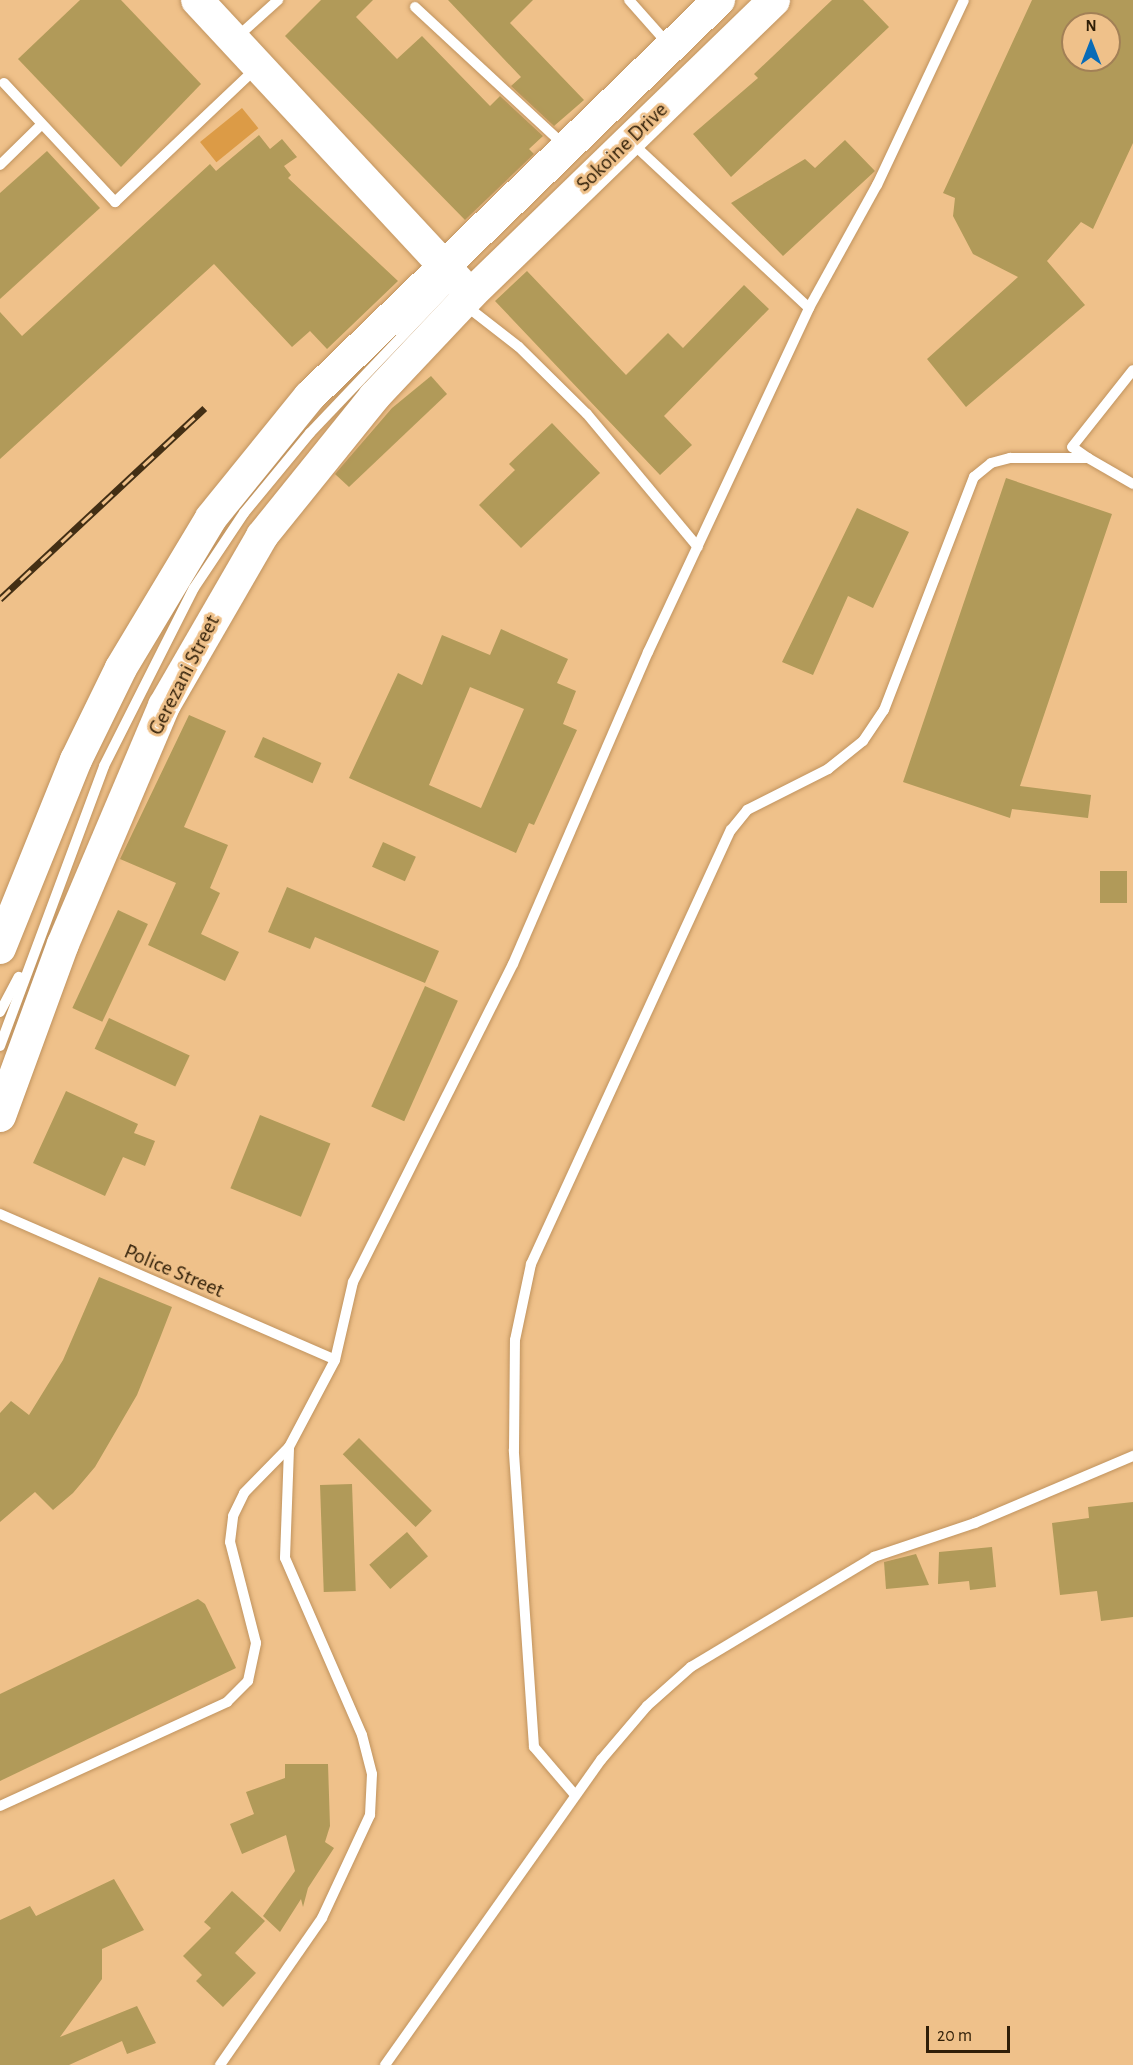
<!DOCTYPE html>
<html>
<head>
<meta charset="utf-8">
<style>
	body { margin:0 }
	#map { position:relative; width:1133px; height:2065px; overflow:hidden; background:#efc18a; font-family:"Alegreya Sans",sans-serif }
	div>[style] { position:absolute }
	.green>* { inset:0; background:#dc9b46; transform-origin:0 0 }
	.building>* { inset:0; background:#b19a59; transform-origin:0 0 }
	.roads { filter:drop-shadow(0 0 2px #c0935e) drop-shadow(0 0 2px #c0935e) }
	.lane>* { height:10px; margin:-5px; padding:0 5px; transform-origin:5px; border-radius:5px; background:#fff }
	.secondary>* { height:32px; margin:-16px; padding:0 16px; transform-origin:16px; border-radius:16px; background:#fff }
	.rail>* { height:7px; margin-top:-3.5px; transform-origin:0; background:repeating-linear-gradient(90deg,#efc18a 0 14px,#432f14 0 28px); box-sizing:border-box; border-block:2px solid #432f14 }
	span { translate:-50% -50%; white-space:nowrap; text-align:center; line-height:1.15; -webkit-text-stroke:6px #efc18a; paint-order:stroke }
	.street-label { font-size:22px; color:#2f1e07 }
	.north { position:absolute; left:1061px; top:12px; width:60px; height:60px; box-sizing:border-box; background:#efc18a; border:2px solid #a28056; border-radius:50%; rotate:0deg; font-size:16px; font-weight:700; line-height:24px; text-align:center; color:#2f1e07 }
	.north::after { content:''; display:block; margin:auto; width:21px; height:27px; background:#086bb7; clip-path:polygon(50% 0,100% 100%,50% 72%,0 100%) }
	.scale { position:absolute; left:926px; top:2026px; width:84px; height:27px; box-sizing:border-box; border:3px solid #2f1e07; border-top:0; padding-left:8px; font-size:18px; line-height:21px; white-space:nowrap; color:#2f1e07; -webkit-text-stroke:4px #efc18a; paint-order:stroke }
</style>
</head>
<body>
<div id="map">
	<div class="green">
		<i style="left:242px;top:108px;width:26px;height:54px;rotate:51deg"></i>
	</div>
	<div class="building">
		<i style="clip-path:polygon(80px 0,121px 0,201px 84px,121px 167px,18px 59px)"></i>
		<i style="clip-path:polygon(321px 0,373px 0,356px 17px,397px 59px,422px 36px,490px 106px,500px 96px,543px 136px,529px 149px,534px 154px,465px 220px,285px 36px)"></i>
		<i style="clip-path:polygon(448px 0,533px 0,510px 23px,584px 100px,554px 126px,511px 86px,521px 77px)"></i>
		<i style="clip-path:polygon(832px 0,863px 0,889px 27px,731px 177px,693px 134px,758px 78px,754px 74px)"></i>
		<i style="clip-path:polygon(evenodd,1032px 0,1133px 0,1133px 143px,1093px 229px,1081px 222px,1047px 261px,1085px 305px,966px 407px,927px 359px,1018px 277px,973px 254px,953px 216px,955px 198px,943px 193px,1032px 0,1073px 24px,1109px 24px,1109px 60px,1073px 60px,1073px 24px)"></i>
		<i style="clip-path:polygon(259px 135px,270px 149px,282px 139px,297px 157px,284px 166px,291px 175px,288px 178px,398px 281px,327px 349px,310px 331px,292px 347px,214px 264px,0 459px,0 312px,22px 336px,210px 164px,216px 171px)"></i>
		<i style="clip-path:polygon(845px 140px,875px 171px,783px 256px,731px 203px,805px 159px,815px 168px)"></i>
		<i style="clip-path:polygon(47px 151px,100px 208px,0 299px,0 193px)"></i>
		<i style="clip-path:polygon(527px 271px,626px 375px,668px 333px,683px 348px,744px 285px,769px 309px,664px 416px,692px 445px,660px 475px,495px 301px)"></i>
		<i style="clip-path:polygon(431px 376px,447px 394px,349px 487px,335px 474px,392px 408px)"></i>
		<i style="clip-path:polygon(552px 423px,600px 473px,521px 548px,479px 505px,515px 470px,509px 464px)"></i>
		<i style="clip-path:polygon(1006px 478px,1112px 514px,1020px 786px,1091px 795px,1088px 818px,1012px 809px,1010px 818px,903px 782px)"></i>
		<i style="clip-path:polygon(857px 508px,909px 532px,873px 608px,848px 596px,813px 675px,782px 662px)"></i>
		<i style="clip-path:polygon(evenodd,501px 629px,568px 659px,557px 683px,576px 691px,563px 724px,577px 730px,534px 825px,529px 823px,516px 853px,349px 778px,398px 673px,422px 685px,442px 635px,490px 655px,501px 629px,470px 687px,524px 709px,481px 808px,429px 785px,470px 687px)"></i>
		<i style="clip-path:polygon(189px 715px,226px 731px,184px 827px,228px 845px,210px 888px,220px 893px,201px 934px,239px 952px,225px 981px,148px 945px,176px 883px,120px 859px)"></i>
		<i style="left:263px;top:737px;width:64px;height:22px;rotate:24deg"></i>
		<i style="left:383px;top:842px;width:36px;height:27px;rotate:24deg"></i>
		<i style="left:1100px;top:871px;width:27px;height:32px"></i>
		<i style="clip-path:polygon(287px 887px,439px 951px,425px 983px,315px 937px,310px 949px,268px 932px)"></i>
		<i style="left:118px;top:910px;width:33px;height:108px;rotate:25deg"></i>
		<i style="left:425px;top:986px;width:36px;height:132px;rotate:24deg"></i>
		<i style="left:109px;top:1018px;width:89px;height:34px;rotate:25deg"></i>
		<i style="clip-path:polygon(66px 1091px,138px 1124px,134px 1133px,155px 1141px,145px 1166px,123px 1157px,105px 1196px,33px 1163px)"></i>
		<i style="left:260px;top:1115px;width:76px;height:79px;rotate:22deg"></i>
		<i style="clip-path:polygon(99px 1277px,172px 1307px,160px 1338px,137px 1395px,95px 1467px,73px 1493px,53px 1510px,35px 1492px,0 1522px,0 1413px,11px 1401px,29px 1415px,63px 1360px)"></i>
		<i style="left:359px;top:1438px;width:103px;height:23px;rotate:45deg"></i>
		<i style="left:352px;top:1484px;width:107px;height:32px;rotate:88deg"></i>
		<i style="clip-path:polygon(1133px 1502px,1133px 1617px,1101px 1621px,1097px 1591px,1060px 1595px,1052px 1523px,1089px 1518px,1088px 1507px)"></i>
		<i style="left:407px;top:1532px;width:32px;height:50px;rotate:49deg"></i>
		<i style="clip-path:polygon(992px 1547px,996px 1587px,970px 1590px,969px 1581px,938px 1584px,939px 1552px)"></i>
		<i style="clip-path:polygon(916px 1554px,929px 1585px,886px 1589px,884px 1562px)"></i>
		<i style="clip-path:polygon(198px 1599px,205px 1604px,236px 1668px,0 1781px,0 1694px)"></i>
		<i style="clip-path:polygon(285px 1764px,328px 1764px,330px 1826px,325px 1842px,334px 1848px,308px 1888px,303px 1907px,301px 1899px,280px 1932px,263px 1916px,295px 1871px,286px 1835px,242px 1854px,230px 1824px,254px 1814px,246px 1792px,285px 1778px)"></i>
		<i style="clip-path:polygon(114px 1879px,144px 1930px,102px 1949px,102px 1979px,60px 2037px,137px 2006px,156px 2043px,127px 2054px,122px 2041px,69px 2065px,0 2065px,0 1920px,30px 1906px,36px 1916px)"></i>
		<i style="clip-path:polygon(232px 1891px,265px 1921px,235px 1953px,256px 1973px,223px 2007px,196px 1981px,202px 1975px,183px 1956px,211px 1928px,204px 1922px)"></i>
	</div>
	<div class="roads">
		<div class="lane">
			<i style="left:629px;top:0;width:59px;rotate:48.4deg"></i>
			<i style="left:415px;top:7px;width:203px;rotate:42.8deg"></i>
			<i style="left:236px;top:38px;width:57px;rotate:-42.1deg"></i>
			<i style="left:4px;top:83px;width:163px;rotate:47deg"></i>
			<i style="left:115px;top:202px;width:195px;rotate:-43.5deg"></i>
			<i style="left:631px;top:142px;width:243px;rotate:43deg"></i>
			<i style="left:0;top:165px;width:57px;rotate:-44.3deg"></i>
			<i style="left:465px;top:305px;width:68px;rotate:37.9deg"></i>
			<i style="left:519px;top:347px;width:95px;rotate:44.6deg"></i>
			<i style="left:587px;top:414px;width:173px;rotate:50.2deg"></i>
			<i style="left:1088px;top:458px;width:52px;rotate:30deg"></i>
			<i style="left:0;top:1012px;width:40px;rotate:-62deg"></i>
			<i style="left:0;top:1046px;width:299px;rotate:-69.6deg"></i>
			<i style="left:104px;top:766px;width:199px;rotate:-63.2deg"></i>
			<i style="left:194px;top:588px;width:90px;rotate:-56.3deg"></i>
			<i style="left:244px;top:513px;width:104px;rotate:-50.5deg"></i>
			<i style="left:310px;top:433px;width:210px;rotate:-46.4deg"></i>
			<i style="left:0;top:1214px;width:365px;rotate:23.5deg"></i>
			<i style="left:575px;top:1795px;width:63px;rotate:-130.5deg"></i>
			<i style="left:534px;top:1747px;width:298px;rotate:-93.9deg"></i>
			<i style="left:514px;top:1450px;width:110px;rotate:-89.5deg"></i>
			<i style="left:515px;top:1340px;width:78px;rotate:-78.1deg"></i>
			<i style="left:531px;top:1264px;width:478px;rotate:-65.3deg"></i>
			<i style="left:731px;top:830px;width:26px;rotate:-51deg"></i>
			<i style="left:747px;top:810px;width:91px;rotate:-26.8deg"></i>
			<i style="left:828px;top:769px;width:45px;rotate:-38.7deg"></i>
			<i style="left:863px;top:741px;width:37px;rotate:-56deg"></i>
			<i style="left:884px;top:710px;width:250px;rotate:-68.9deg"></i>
			<i style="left:974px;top:477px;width:22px;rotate:-39deg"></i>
			<i style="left:991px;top:463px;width:20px;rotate:-15deg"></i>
			<i style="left:1010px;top:458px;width:78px"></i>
			<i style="left:1088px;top:458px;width:19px;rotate:-145deg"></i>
			<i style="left:1072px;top:447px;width:98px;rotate:-51.6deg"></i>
			<i style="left:0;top:1806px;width:250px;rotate:-24.6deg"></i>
			<i style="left:227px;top:1702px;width:30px;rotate:-45deg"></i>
			<i style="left:248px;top:1681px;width:39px;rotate:-78deg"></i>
			<i style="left:256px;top:1643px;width:104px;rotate:-104.4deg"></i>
			<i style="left:230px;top:1542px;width:26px;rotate:-83deg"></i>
			<i style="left:233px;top:1516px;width:25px;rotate:-64deg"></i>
			<i style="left:244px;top:1493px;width:64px;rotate:-45.6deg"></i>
			<i style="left:220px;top:2065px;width:179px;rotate:-55.2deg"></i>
			<i style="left:322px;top:1918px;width:114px;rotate:-65deg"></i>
			<i style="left:370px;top:1815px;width:41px;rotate:-87.2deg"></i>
			<i style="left:372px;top:1774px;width:40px;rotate:-104.4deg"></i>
			<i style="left:362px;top:1735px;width:193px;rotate:-113.5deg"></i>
			<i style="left:285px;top:1558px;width:111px;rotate:-87.9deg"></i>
			<i style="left:289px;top:1447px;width:98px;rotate:-62.1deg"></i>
			<i style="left:335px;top:1360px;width:80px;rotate:-77deg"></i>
			<i style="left:353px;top:1282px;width:356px;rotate:-63.3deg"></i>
			<i style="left:513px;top:964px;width:340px;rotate:-66.6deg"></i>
			<i style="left:648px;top:652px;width:380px;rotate:-64.9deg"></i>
			<i style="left:809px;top:308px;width:141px;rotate:-61.1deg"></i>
			<i style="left:877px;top:185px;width:204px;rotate:-64.8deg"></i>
			<i style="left:385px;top:2065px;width:374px;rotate:-54.7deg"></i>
			<i style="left:601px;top:1760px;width:71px;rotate:-49.6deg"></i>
			<i style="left:647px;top:1706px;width:59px;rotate:-41.6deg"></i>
			<i style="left:691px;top:1667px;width:214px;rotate:-31deg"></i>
			<i style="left:874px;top:1557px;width:107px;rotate:-18.6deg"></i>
			<i style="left:975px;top:1523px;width:172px;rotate:-23deg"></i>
		</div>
		<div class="secondary">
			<i style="left:197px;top:0;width:384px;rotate:47.1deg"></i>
			<i style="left:0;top:948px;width:203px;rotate:-68deg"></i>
			<i style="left:76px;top:760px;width:102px;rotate:-63.9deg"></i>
			<i style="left:121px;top:668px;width:175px;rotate:-59deg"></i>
			<i style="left:211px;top:518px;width:156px;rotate:-51deg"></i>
			<i style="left:309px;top:397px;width:571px;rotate:-44.08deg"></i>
			<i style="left:0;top:1116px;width:183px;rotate:-69.9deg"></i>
			<i style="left:63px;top:944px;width:259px;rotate:-67deg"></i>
			<i style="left:164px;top:706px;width:196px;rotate:-60deg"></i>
			<i style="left:262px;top:536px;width:179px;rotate:-51.1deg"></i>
			<i style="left:374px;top:397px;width:141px;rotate:-46.7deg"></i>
			<i style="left:471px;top:294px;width:422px;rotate:-44.1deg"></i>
		</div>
	</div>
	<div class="rail">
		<i style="left:0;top:599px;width:280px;rotate:-43deg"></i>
	</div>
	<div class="street-label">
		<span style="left:622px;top:147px;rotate:-44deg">Sokoine Drive</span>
		<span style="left:184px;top:675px;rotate:-63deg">Gerezani Street</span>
		<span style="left:174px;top:1271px;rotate:23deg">Police Street</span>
	</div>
	<div class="north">N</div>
	<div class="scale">20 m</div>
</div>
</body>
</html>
